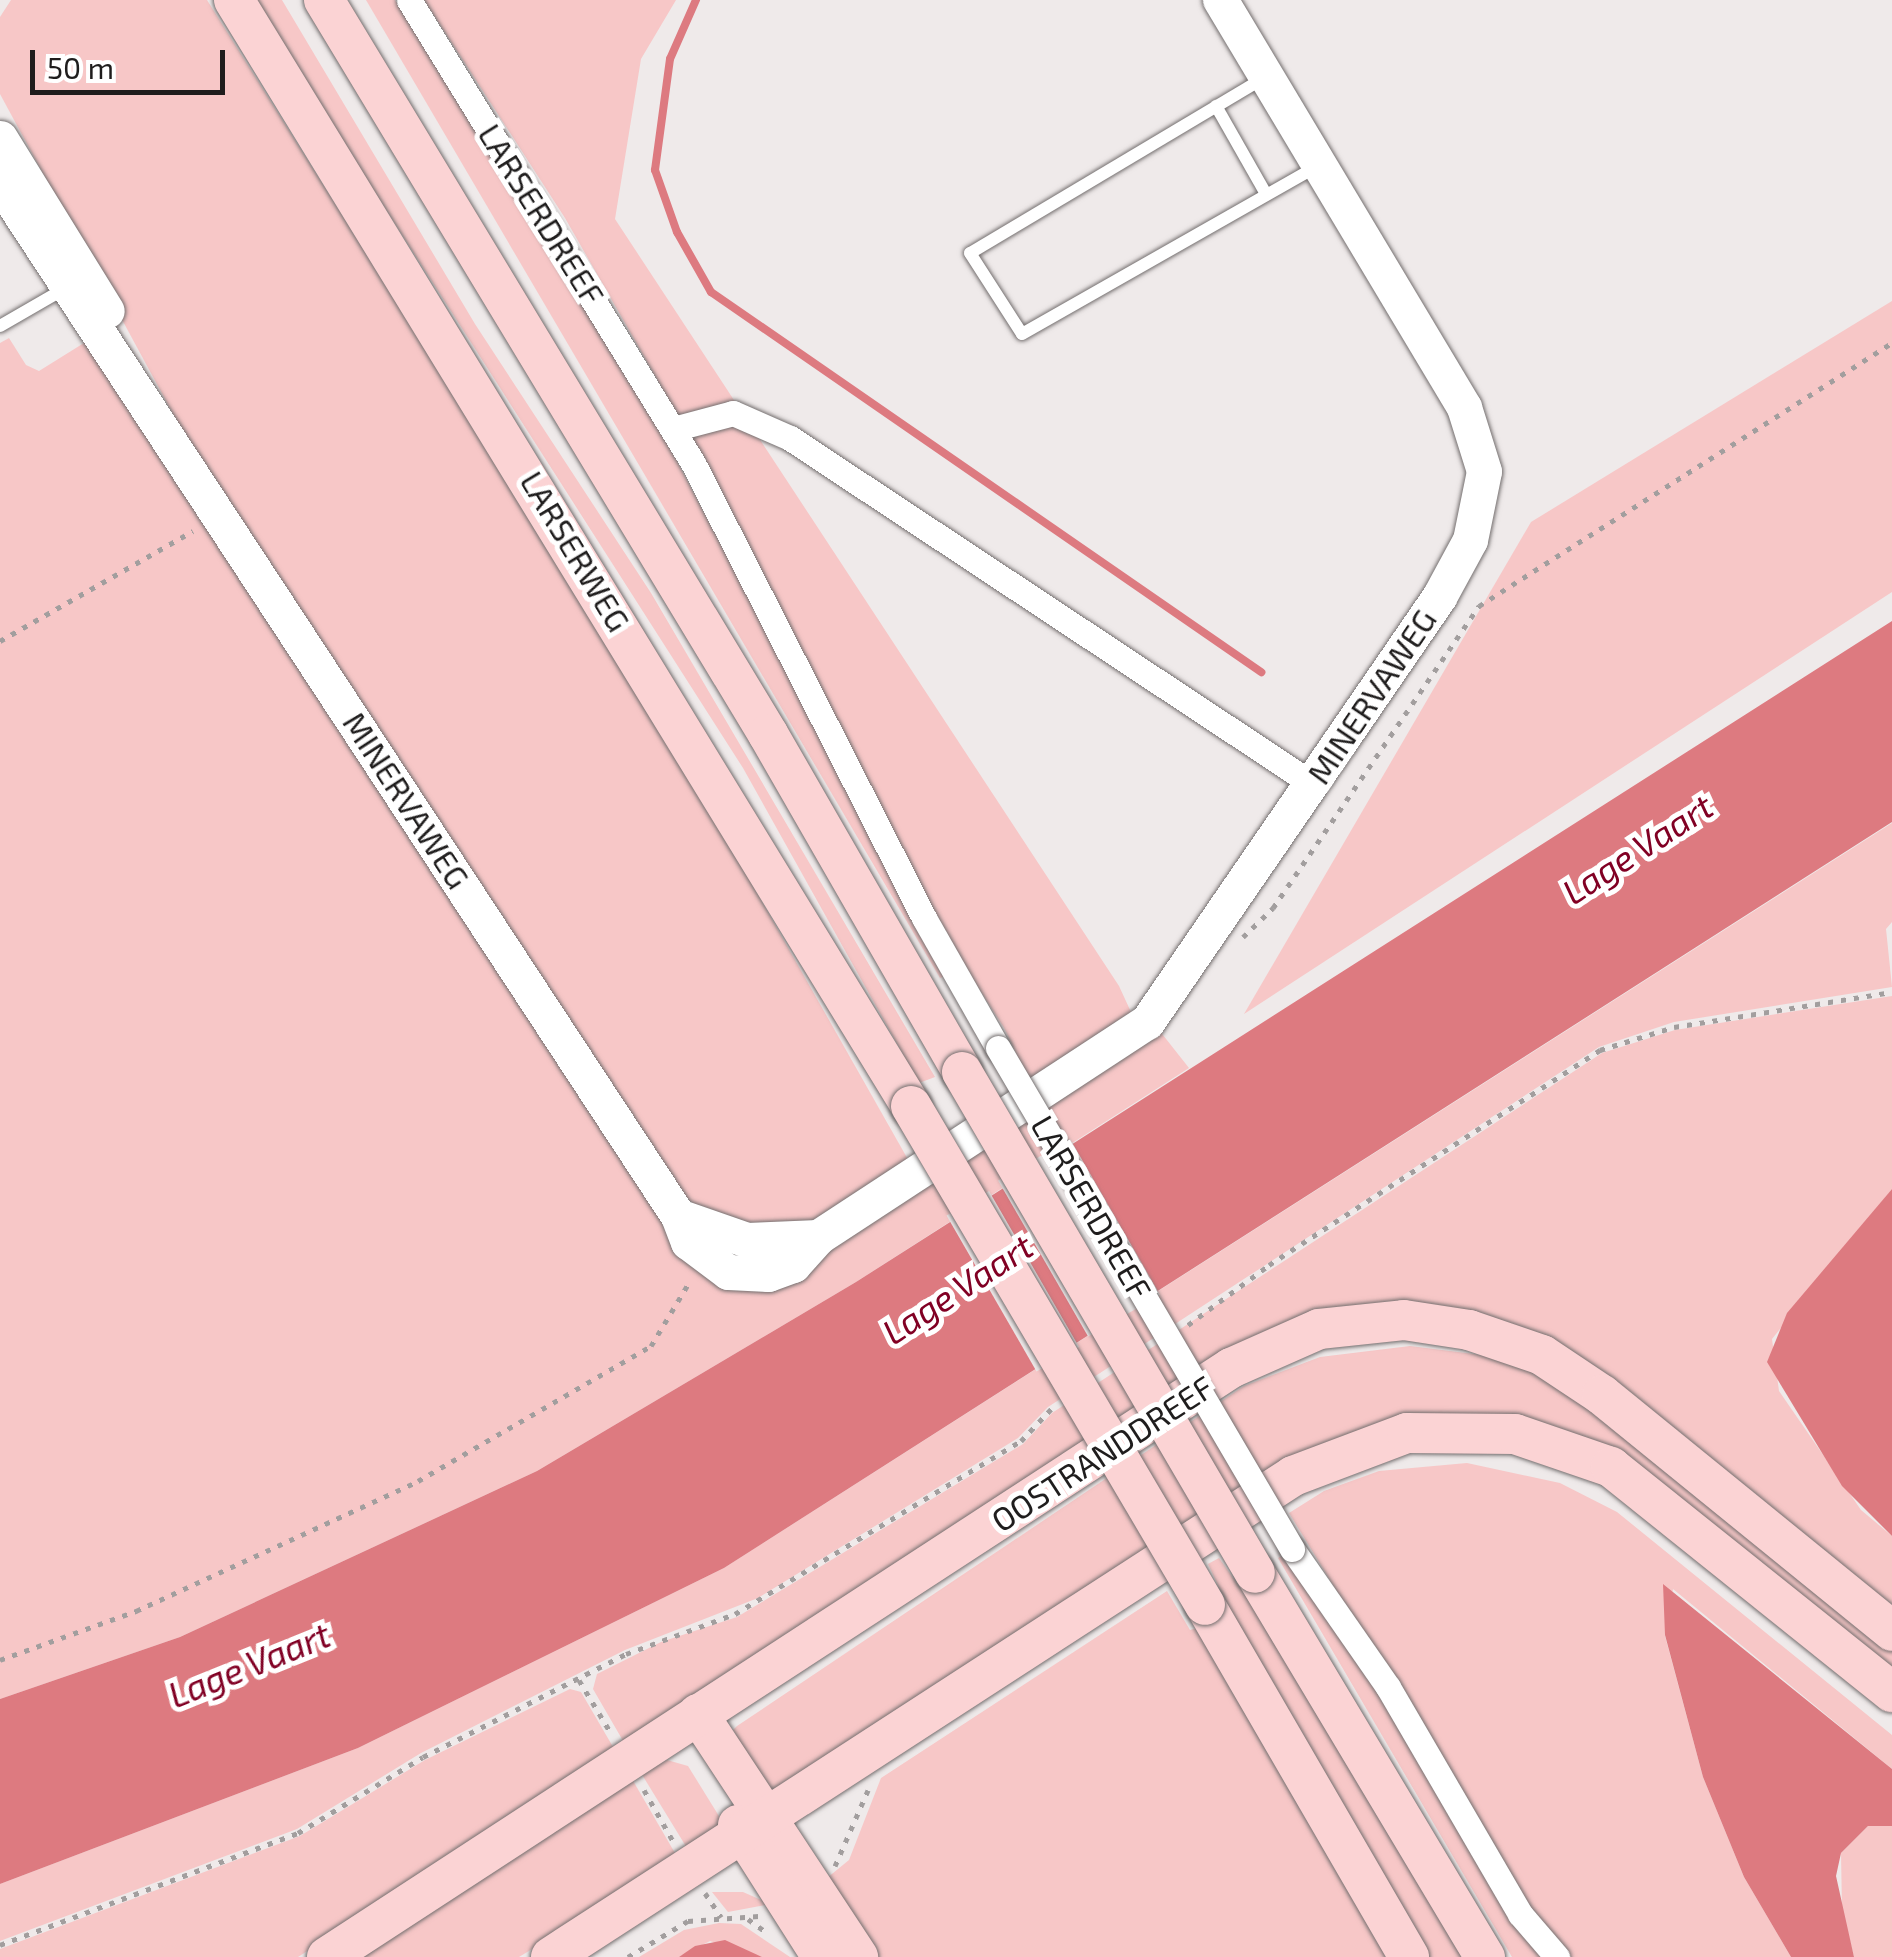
<!DOCTYPE html>
<html>
<head>
<meta charset="utf-8">
<style>
	body { margin:0 }
	#map { position:relative; width:1892px; height:1957px; overflow:hidden; background:#efeaea; font-family:"Exo 2",sans-serif }
	div>[style] { position:absolute }
	.green>* { inset:0; background:#f7c7c7 }
	.water>* { inset:0; background:#dd7a80 }
	.pier>* { inset:0; background:#efeaea; transform-origin:0 0 }
	.stream>* { height:8px; margin:-4px; padding:0 4px; transform-origin:4px; border-radius:4px; background:#dd7a80 }
	.path>* { height:5px; margin-top:-2.5px; transform-origin:0; background:repeating-linear-gradient(90deg,#a29e9e 0 5px,transparent 0 13px) }
	.roads { filter:drop-shadow(0 0 2px #736e6e) drop-shadow(0 0 2px #736e6e) }
	.lane>* { height:12px; margin:-6px; padding:0 6px; transform-origin:6px; border-radius:6px; background:#fff }
	.street>* { height:25px; margin:-12.5px; padding:0 12.5px; transform-origin:12.5px; border-radius:12.5px; background:#fff }
	.secondary>* { height:35px; margin:-17.5px; padding:0 17.5px; transform-origin:17.5px; border-radius:17.5px; background:#fff }
	.primary>* { height:40px; margin:-20px; padding:0 20px; transform-origin:20px; border-radius:20px; background:#fbd3d4 }
	.bridges { filter:drop-shadow(0 0 2px #736e6e) drop-shadow(0 0 2px #736e6e) }
	.street-bridge>* { height:25px; margin:-12.5px; padding:0 12.5px; transform-origin:12.5px; border-radius:12.5px; background:#fff }
	.primary-bridge>* { height:40px; margin:-20px; padding:0 20px; transform-origin:20px; border-radius:20px; background:#fbd3d4 }
	span { translate:-50% -50%; white-space:nowrap; text-align:center; line-height:1.15; -webkit-text-stroke:10px #fff; paint-order:stroke }
	.street-label { font-size:32px; color:#1f1d1d }
	.water-label { font-size:35px; color:#810024; font-style:italic }
	.scale { position:absolute; left:30px; top:50px; width:195px; height:45px; box-sizing:border-box; border:5px solid #1f1d1d; border-top:0; padding-left:12px; font-size:30px; line-height:35px; white-space:nowrap; color:#1f1d1d; -webkit-text-stroke:8px #fff; paint-order:stroke }
</style>
</head>
<body>
<div id="map">
	<div class="green">
		<i style="clip-path:polygon(11px 0,207px 0,659px 720px,910px 1163px,821px 1219px,760px 1231px,695px 1205px,680px 1192px,179px 425px,0 94px,0 17px)"></i>
		<i style="clip-path:polygon(252px 0,282px 0,475px 324px,651px 593px,935px 1077px,919px 1083px,743px 768px)"></i>
		<i style="clip-path:polygon(366px 0,395px 0,658px 425px,946px 976px,940px 978px)"></i>
		<i style="clip-path:polygon(424px 0,676px 0,641px 59px,615px 219px,1119px 986px,1131px 1012px,1031px 1084px,1004px 1028px,935px 919px,699px 453px,565px 218px)"></i>
		<i style="clip-path:polygon(1892px 301px,1892px 592px,1244px 1014px,1531px 522px)"></i>
		<i style="clip-path:polygon(9px 338px,26px 365px,39px 371px,92px 338px,724px 1284px,1159px 1030px,1189px 1068px,856px 1282px,537px 1471px,180px 1637px,0 1699px,0 343px)"></i>
		<i style="clip-path:polygon(1892px 823px,1892px 922px,1886px 929px,1892px 987px,1674px 1022px,1599px 1047px,1048px 1407px,1018px 1438px,758px 1598px,625px 1650px,421px 1753px,297px 1829px,0 1941px,0 1884px,358px 1748px,724px 1568px)"></i>
		<i style="clip-path:polygon(1892px 996px,1892px 1189px,1772px 1339px,1779px 1391px,1861px 1510px,1892px 1536px,1892px 1621px,1594px 1378px,1330px 1320px,626px 1746px,593px 1689px,597px 1674px,661px 1642px,737px 1617px,1023px 1444px,1052px 1413px,1602px 1053px,1675px 1030px)"></i>
		<i style="clip-path:polygon(1410px 1346px,1482px 1355px,1551px 1379px,1892px 1642px,1892px 1682px,1647px 1481px,1432px 1418px,770px 1797px,733px 1730px,737px 1726px,1244px 1386px,1320px 1357px)"></i>
		<i style="clip-path:polygon(1467px 1463px,1560px 1483px,1617px 1512px,1892px 1735px,1892px 1769px,1673px 1589px,1665px 1636px,1703px 1777px,1744px 1877px,1791px 1957px,1571px 1957px,1542px 1927px,1289px 1513px,1324px 1491px,1379px 1471px)"></i>
		<i style="clip-path:polygon(1284px 1554px,1351px 1648px,1508px 1914px,1541px 1957px,1512px 1957px,1278px 1558px)"></i>
		<i style="clip-path:polygon(1219px 1558px,1246px 1596px,1464px 1957px,1428px 1957px,1228px 1607px,1208px 1564px)"></i>
		<i style="clip-path:polygon(1167px 1591px,1190px 1630px,1197px 1628px,1394px 1957px,878px 1957px,827px 1878px,849px 1860px,881px 1778px)"></i>
		<i style="clip-path:polygon(570px 1689px,581px 1692px,616px 1752px,298px 1957px,0 1957px,0 1949px,300px 1836px,425px 1760px)"></i>
		<i style="clip-path:polygon(667px 1760px,688px 1766px,727px 1829px,690px 1853px,641px 1773px)"></i>
		<i style="clip-path:polygon(632px 1779px,679px 1860px,519px 1957px,357px 1957px)"></i>
		<i style="clip-path:polygon(1868px 1826px,1892px 1826px,1892px 1957px,1854px 1957px,1842px 1910px,1841px 1853px)"></i>
		<i style="clip-path:polygon(712px 1892px,743px 1892px,770px 1904px,728px 1912px)"></i>
		<i style="clip-path:polygon(719px 1923px,741px 1924px,790px 1957px,762px 1957px,710px 1941px,679px 1957px,639px 1957px,684px 1930px)"></i>
	</div>
	<div class="water">
		<i style="clip-path:polygon(1892px 621px,1892px 822px,724px 1568px,358px 1748px,0 1884px,0 1699px,180px 1637px,537px 1471px,856px 1282px)"></i>
		<i style="clip-path:polygon(1892px 1189px,1892px 1536px,1842px 1486px,1767px 1362px,1787px 1313px)"></i>
		<i style="clip-path:polygon(1663px 1584px,1892px 1769px,1892px 1826px,1868px 1826px,1841px 1853px,1836px 1876px,1854px 1957px,1791px 1957px,1744px 1877px,1703px 1777px,1665px 1635px)"></i>
		<i style="clip-path:polygon(725px 1940px,762px 1957px,679px 1957px,695px 1946px)"></i>
	</div>
	<div class="pier">
		<i style="left:1070px;top:1139px;width:180px;height:83px;rotate:60deg"></i>
		<i style="left:989px;top:1191px;width:180px;height:49px;rotate:60deg"></i>
	</div>
	<div class="stream">
		<i style="left:696px;top:0;width:64px;rotate:113.8deg"></i>
		<i style="left:670px;top:59px;width:112px;rotate:97.7deg"></i>
		<i style="left:655px;top:170px;width:66px;rotate:70.5deg"></i>
		<i style="left:677px;top:232px;width:69px;rotate:60.5deg"></i>
		<i style="left:711px;top:292px;width:669px;rotate:34.64deg"></i>
	</div>
	<div class="path">
		<i style="left:0;top:641px;width:222px;rotate:-29.7deg"></i>
		<i style="left:1243px;top:937px;width:42px;rotate:-44deg"></i>
		<i style="left:1273px;top:908px;width:366px;rotate:-55.7deg"></i>
		<i style="left:1479px;top:606px;width:490px;rotate:-32.5deg"></i>
		<i style="left:1188px;top:1325px;width:101px;rotate:-36.5deg"></i>
		<i style="left:1269px;top:1265px;width:395px;rotate:-33deg"></i>
		<i style="left:1600px;top:1050px;width:77px;rotate:-17.3deg"></i>
		<i style="left:1674px;top:1027px;width:221px;rotate:-9.1deg"></i>
		<i style="left:0;top:1660px;width:145px;rotate:-19.8deg"></i>
		<i style="left:136px;top:1611px;width:311px;rotate:-24.7deg"></i>
		<i style="left:418px;top:1481px;width:269px;rotate:-30.1deg"></i>
		<i style="left:651px;top:1346px;width:76px;rotate:-59deg"></i>
		<i style="left:579px;top:1680px;width:62px;rotate:58.9deg"></i>
		<i style="left:644px;top:1790px;width:59px;rotate:60.4deg"></i>
		<i style="left:835px;top:1866px;width:83px;rotate:-66.5deg"></i>
		<i style="left:705px;top:1893px;width:29px;rotate:56deg"></i>
		<i style="left:748px;top:1919px;width:22px;rotate:36deg"></i>
		<i style="left:0;top:1945px;width:318px;rotate:-20.6deg"></i>
		<i style="left:298px;top:1833px;width:146px;rotate:-31.3deg"></i>
		<i style="left:423px;top:1757px;width:228px;rotate:-26.9deg"></i>
		<i style="left:626px;top:1654px;width:116px;rotate:-20.2deg"></i>
		<i style="left:735px;top:1614px;width:334px;rotate:-31.2deg"></i>
		<i style="left:1021px;top:1441px;width:44px;rotate:-46.8deg"></i>
		<i style="left:628px;top:1957px;width:70px;rotate:-31deg"></i>
		<i style="left:688px;top:1921px;width:71px;rotate:-4deg"></i>
	</div>
	<div class="roads">
		<div class="lane">
			<i style="left:1264px;top:78px;width:342px;rotate:149.2deg"></i>
			<i style="left:970px;top:253px;width:96px;rotate:57.3deg"></i>
			<i style="left:1022px;top:334px;width:340px;rotate:-29.6deg"></i>
			<i style="left:1216px;top:106px;width:101px;rotate:60.4deg"></i>
			<i style="left:0;top:326px;width:74px;rotate:-30deg"></i>
		</div>
		<div class="street">
			<i style="left:409px;top:0;width:543px;rotate:58.48deg"></i>
			<i style="left:693px;top:463px;width:510px;rotate:63.08deg"></i>
			<i style="left:924px;top:918px;width:150px;rotate:60.4deg"></i>
			<i style="left:673px;top:429px;width:62px;rotate:-14.9deg"></i>
			<i style="left:733px;top:413px;width:62px;rotate:23.7deg"></i>
			<i style="left:790px;top:438px;width:625px;rotate:33.51deg"></i>
			<i style="left:1292px;top:1549px;width:168px;rotate:55.2deg"></i>
			<i style="left:1388px;top:1687px;width:263px;rotate:59.8deg"></i>
			<i style="left:1520px;top:1914px;width:57px;rotate:49.3deg"></i>
		</div>
		<div class="secondary">
			<i style="left:0;top:138px;width:203px;rotate:58.3deg"></i>
			<i style="left:0;top:183px;width:1236px;rotate:56.72deg"></i>
			<i style="left:678px;top:1216px;width:28px;rotate:69deg"></i>
			<i style="left:688px;top:1242px;width:50px;rotate:36.9deg"></i>
			<i style="left:728px;top:1272px;width:40px;rotate:2.9deg"></i>
			<i style="left:768px;top:1274px;width:27px;rotate:-20deg"></i>
			<i style="left:793px;top:1265px;width:38px;rotate:-48deg"></i>
			<i style="left:818px;top:1237px;width:393px;rotate:-33.2deg"></i>
			<i style="left:1147px;top:1022px;width:516px;rotate:-55.51deg"></i>
			<i style="left:1439px;top:597px;width:65px;rotate:-61.5deg"></i>
			<i style="left:1470px;top:540px;width:70px;rotate:-78.5deg"></i>
			<i style="left:1484px;top:471px;width:67px;rotate:-107.4deg"></i>
			<i style="left:1464px;top:407px;width:475px;rotate:-120.9deg"></i>
			<i style="left:678px;top:1216px;width:73px;rotate:19.2deg"></i>
			<i style="left:747px;top:1240px;width:71px;rotate:-2.4deg"></i>
		</div>
		<div class="primary">
			<i style="left:234px;top:0;width:1297px;rotate:58.53deg"></i>
			<i style="left:324px;top:0;width:858px;rotate:58.83deg"></i>
			<i style="left:768px;top:734px;width:390px;rotate:60.1deg"></i>
			<i style="left:1255px;top:1573px;width:448px;rotate:59.1deg"></i>
			<i style="left:1205px;top:1605px;width:407px;rotate:59.9deg"></i>
			<i style="left:698px;top:1714px;width:291px;rotate:56.6deg"></i>
			<i style="left:738px;top:1825px;width:156px;rotate:57.5deg"></i>
			<i style="left:327px;top:1957px;width:1079px;rotate:-33.09deg"></i>
			<i style="left:1231px;top:1368px;width:96px;rotate:-23.9deg"></i>
			<i style="left:1319px;top:1329px;width:85px;rotate:-6deg"></i>
			<i style="left:1404px;top:1320px;width:66px;rotate:8.7deg"></i>
			<i style="left:1469px;top:1330px;width:77px;rotate:18.9deg"></i>
			<i style="left:1542px;top:1355px;width:72px;rotate:33.7deg"></i>
			<i style="left:1602px;top:1395px;width:374px;rotate:39.1deg"></i>
			<i style="left:551px;top:1957px;width:884px;rotate:-32.95deg"></i>
			<i style="left:1293px;top:1476px;width:122px;rotate:-20.7deg"></i>
			<i style="left:1407px;top:1433px;width:108px;rotate:0.5deg"></i>
			<i style="left:1515px;top:1434px;width:102px;rotate:19deg"></i>
			<i style="left:1611px;top:1467px;width:360px;rotate:38.7deg"></i>
		</div>
	</div>
	<div class="bridges">
		<div class="street-bridge">
			<i style="left:998px;top:1048px;width:581px;rotate:59.59deg"></i>
		</div>
		<div class="primary-bridge">
			<i style="left:962px;top:1072px;width:580px;rotate:59.68deg"></i>
			<i style="left:911px;top:1106px;width:579px;rotate:59.49deg"></i>
		</div>
	</div>
	<div class="street-label">
		<span style="left:542px;top:214px;rotate:58deg">LARSERDREEF</span>
		<span style="left:576px;top:551px;rotate:59deg">LARSERWEG</span>
		<span style="left:1371px;top:696px;rotate:-56deg">MINERVAWEG</span>
		<span style="left:407px;top:800px;rotate:57deg">MINERVAWEG</span>
		<span style="left:1092px;top:1207px;rotate:60deg">LARSERDREEF</span>
		<span style="left:1102px;top:1453px;rotate:-33deg">OOSTRANDDREEF</span>
	</div>
	<div class="water-label">
		<span style="left:1637px;top:848px;rotate:-33deg">Lage Vaart</span>
		<span style="left:957px;top:1288px;rotate:-33deg">Lage Vaart</span>
		<span style="left:249px;top:1664px;rotate:-22deg">Lage Vaart</span>
	</div>
	<div class="scale">50 m</div>
</div>
</body>
</html>
